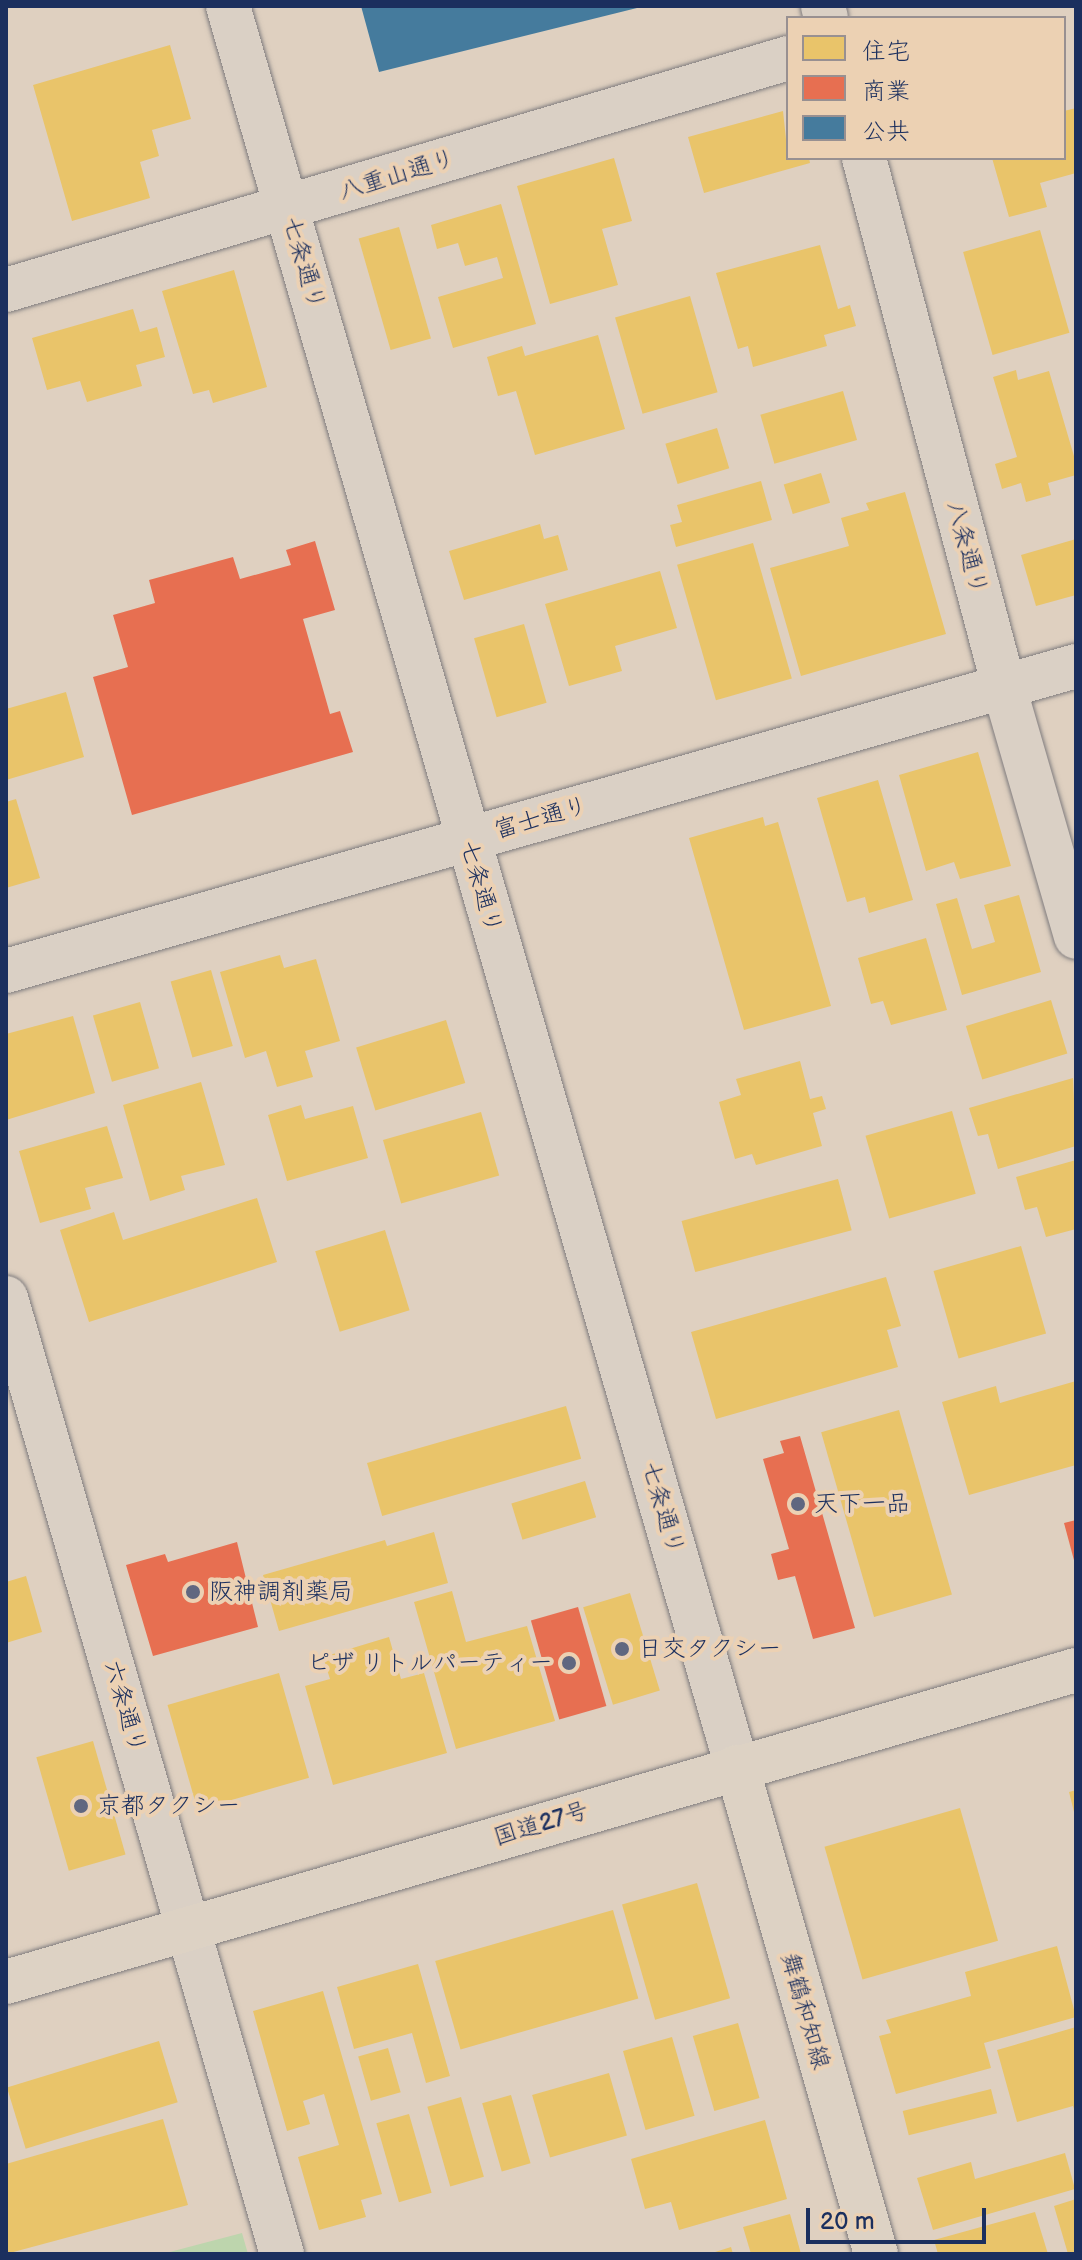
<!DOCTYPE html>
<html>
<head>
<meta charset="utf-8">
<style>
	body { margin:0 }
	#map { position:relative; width:1082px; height:2260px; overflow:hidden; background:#dfd0c0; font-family:"Balsamiq Sans","Klee One",sans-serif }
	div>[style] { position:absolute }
	.green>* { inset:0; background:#bdd5ad }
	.homes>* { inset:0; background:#e9c46a; transform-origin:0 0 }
	.shops>* { inset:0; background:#e76f51; transform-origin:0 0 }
	.public>* { inset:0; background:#457b9d }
	.roads { filter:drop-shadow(0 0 2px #7f7c7e) drop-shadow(0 0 2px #7f7c7e) }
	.minor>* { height:44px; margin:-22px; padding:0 22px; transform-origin:22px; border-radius:22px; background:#dad0c5 }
	.tertiary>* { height:44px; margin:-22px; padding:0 22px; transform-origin:22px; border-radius:22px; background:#dad0c5 }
	.primary>* { height:44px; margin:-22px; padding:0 22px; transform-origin:22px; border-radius:22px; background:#ddd2c4 }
	.trunk>* { height:44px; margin:-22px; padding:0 22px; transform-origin:22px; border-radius:22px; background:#ddd2c4 }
	.dots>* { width:22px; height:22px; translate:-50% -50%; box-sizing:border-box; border:4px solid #ecd1b3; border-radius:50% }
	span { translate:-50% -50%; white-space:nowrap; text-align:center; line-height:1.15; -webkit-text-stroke:8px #ecd1b3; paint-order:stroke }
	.street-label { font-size:24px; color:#1b2f5e }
	.poi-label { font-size:24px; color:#1b2f5e }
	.left { translate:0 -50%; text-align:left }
	.right { translate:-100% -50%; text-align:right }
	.frame { position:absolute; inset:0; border:8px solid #1b2f5e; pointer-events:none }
	.legend { position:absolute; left:786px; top:16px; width:280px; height:144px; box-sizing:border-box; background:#ecd1b3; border:2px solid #989091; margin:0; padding:10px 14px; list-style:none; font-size:24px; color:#1b2f5e }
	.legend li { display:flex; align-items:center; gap:16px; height:40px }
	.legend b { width:40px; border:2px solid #989091 }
	.scale { position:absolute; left:806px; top:2208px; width:180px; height:36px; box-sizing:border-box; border:4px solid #1b2f5e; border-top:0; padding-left:10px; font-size:24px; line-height:28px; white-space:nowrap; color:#1b2f5e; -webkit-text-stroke:6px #ecd1b3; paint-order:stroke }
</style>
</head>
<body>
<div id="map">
	<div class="green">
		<i style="clip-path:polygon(242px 2233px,248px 2254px,162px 2254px)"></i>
	</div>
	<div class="homes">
		<i style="clip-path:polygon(170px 45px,191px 119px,152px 130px,159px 156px,140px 162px,150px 198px,72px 221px,33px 85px)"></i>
		<i style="clip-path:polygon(1076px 108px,1076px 173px,1040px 183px,1047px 207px,1009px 217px,992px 158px,1064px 158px,1064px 111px)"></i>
		<i style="clip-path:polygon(783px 111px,788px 158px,809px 158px,810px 163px,704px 193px,688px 137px)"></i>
		<i style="clip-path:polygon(614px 158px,632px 221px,602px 229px,618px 285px,550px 304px,517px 186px)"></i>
		<i style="clip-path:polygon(501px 204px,536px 324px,453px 348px,438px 297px,503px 278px,497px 257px,465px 266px,458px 243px,437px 249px,431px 225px)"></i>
		<i style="left:399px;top:227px;width:116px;height:42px;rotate:74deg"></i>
		<i style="left:1040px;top:230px;width:107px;height:80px;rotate:74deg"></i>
		<i style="clip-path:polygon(820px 245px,838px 309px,850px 305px,856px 326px,824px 335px,827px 346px,753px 367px,748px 346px,738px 349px,716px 273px)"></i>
		<i style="clip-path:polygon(234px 270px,267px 387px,213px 403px,209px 390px,193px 394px,162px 291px)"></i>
		<i style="left:690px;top:296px;width:100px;height:78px;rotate:74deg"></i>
		<i style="clip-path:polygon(133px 309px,140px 332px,157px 327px,165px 357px,136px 365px,142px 386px,87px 402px,80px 381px,47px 390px,32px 338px)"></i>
		<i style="clip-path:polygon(598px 335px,625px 429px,535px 455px,516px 391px,498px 396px,487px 357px,522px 346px,525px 356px)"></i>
		<i style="clip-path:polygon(1016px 370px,1018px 380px,1049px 371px,1076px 463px,1076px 475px,1048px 483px,1051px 495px,1026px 502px,1021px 483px,1002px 489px,995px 464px,1017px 457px,993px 377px)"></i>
		<i style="left:843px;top:391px;width:51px;height:86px;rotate:74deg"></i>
		<i style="left:717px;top:428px;width:42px;height:54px;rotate:73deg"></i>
		<i style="left:821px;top:473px;width:31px;height:39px;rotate:73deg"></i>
		<i style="clip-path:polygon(761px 481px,772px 520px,676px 547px,670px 525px,682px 522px,677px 505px)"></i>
		<i style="clip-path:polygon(905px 492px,946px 634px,801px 676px,770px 568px,849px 546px,841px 518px,869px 510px,866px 503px)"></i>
		<i style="clip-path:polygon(540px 524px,544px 539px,558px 535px,568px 570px,464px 600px,449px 551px)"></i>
		<i style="clip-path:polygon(1076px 539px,1076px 595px,1036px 606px,1021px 555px)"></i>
		<i style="left:753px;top:543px;width:141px;height:79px;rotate:74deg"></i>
		<i style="clip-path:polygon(660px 571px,677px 628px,615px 646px,622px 671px,569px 686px,545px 604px)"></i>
		<i style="left:524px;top:624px;width:82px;height:52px;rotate:74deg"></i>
		<i style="clip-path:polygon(66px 692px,84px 757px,6px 780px,6px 709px)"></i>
		<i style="clip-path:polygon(978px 752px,1011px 866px,960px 879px,954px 862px,926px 871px,899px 775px)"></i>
		<i style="clip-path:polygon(878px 780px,913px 900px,869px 913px,865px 897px,847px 902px,817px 798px)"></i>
		<i style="clip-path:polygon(16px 799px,40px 878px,6px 888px,6px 802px)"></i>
		<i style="clip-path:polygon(763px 817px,765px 826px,778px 822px,831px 1006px,744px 1030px,689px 838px)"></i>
		<i style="clip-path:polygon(1019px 895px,1041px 972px,962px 995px,936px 904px,957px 898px,972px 949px,995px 942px,984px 905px)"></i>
		<i style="clip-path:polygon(926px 938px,947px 1010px,891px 1025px,883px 1001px,871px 1004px,858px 958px)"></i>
		<i style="clip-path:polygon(280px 955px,284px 968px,316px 959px,340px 1041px,305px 1051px,313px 1077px,277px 1087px,266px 1051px,245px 1058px,220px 972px)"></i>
		<i style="left:211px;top:970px;width:79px;height:42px;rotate:74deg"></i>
		<i style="left:1051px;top:1000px;width:56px;height:89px;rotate:73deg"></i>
		<i style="left:140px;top:1002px;width:69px;height:49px;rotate:74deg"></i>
		<i style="clip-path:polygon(73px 1016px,95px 1093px,6px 1120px,6px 1034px)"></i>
		<i style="left:446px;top:1020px;width:66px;height:94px;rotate:73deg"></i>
		<i style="clip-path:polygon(800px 1061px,810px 1099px,822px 1096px,826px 1109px,813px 1113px,822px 1146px,756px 1165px,752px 1154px,735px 1159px,719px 1102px,741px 1095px,736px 1079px)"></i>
		<i style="clip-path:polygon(1073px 1078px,1076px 1146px,998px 1169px,988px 1134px,978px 1136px,969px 1108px)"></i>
		<i style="clip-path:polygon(201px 1082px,225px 1165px,181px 1176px,185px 1190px,150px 1201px,123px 1105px)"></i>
		<i style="clip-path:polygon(301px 1105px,305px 1119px,353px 1106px,368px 1158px,287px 1181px,268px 1115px)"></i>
		<i style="left:952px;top:1111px;width:86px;height:90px;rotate:74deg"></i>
		<i style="left:481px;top:1112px;width:66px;height:102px;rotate:74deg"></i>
		<i style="clip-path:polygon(107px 1126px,123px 1178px,85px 1188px,91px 1209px,40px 1223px,19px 1151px)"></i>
		<i style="clip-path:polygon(1076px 1160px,1076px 1229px,1046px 1237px,1037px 1207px,1025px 1210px,1016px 1177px)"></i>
		<i style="left:838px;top:1179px;width:53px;height:162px;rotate:75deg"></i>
		<i style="clip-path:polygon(257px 1198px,277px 1262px,89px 1322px,60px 1230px,114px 1212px,123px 1240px)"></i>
		<i style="left:385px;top:1230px;width:84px;height:73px;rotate:73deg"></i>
		<i style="left:1021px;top:1246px;width:91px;height:91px;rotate:74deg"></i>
		<i style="clip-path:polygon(886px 1277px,901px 1326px,887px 1330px,898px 1367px,716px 1419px,691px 1332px)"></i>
		<i style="clip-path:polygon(1076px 1381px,1076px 1465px,969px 1495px,942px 1402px,996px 1386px,1000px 1403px)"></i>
		<i style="left:566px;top:1406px;width:55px;height:207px;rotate:74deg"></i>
		<i style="left:899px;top:1410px;width:192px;height:81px;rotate:74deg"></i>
		<i style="left:585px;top:1481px;width:38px;height:77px;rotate:73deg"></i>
		<i style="clip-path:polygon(434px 1532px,448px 1583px,279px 1631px,263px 1575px,385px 1540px,387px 1546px)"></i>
		<i style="clip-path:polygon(26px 1576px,42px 1632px,6px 1643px,6px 1582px)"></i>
		<i style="clip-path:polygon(452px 1591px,466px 1642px,527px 1626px,555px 1721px,456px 1749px,414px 1602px)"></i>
		<i style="left:630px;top:1593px;width:102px;height:49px;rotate:73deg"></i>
		<i style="clip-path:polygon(389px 1637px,401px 1679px,424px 1673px,447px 1753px,333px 1785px,305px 1686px,330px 1679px,323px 1657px)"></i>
		<i style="left:279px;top:1673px;width:109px;height:116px;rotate:74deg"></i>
		<i style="left:93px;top:1741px;width:118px;height:59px;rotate:74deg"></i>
		<i style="clip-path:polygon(1076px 1790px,1076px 1816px,1075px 1816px,1069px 1792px)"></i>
		<i style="left:960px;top:1808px;width:138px;height:141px;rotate:74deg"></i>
		<i style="left:697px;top:1883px;width:120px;height:78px;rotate:74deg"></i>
		<i style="left:613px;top:1910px;width:92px;height:185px;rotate:74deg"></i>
		<i style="clip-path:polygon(1057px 1946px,1076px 2017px,984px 2043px,991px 2068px,896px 2094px,879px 2036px,891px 2033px,886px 2020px,971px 1996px,965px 1972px)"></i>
		<i style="clip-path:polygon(418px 1964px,450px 2076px,426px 2083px,412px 2033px,354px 2049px,337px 1987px)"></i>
		<i style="clip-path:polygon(323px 1991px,382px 2194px,361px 2200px,366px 2217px,319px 2230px,298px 2157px,339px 2145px,324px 2094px,303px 2101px,310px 2124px,287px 2131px,253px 2011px)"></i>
		<i style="left:738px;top:2023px;width:78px;height:47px;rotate:74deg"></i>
		<i style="clip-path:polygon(1076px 2027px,1076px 2115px,1073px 2106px,1017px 2122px,997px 2050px)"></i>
		<i style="left:672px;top:2037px;width:82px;height:51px;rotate:74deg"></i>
		<i style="left:159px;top:2041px;width:64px;height:159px;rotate:73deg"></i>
		<i style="left:388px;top:2048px;width:46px;height:31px;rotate:74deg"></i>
		<i style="left:609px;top:2073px;width:65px;height:80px;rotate:74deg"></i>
		<i style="left:991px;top:2089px;width:25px;height:91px;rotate:76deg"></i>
		<i style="left:511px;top:2095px;width:71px;height:30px;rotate:74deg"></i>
		<i style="left:461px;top:2097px;width:83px;height:35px;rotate:74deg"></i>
		<i style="left:409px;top:2114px;width:82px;height:34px;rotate:74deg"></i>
		<i style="clip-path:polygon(163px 2119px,188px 2205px,6px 2254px,6px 2164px)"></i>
		<i style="clip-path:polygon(765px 2120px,787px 2199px,679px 2230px,671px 2202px,645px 2209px,631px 2159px)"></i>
		<i style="clip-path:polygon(1065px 2153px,1075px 2189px,933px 2230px,917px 2178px,971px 2162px,975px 2179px)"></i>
		<i style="clip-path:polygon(1076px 2199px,1076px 2254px,1068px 2254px,1054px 2206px)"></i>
		<i style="clip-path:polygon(1035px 2212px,1048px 2254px,938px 2254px,934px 2240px)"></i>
		<i style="clip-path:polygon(790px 2214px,801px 2254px,751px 2254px,743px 2227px)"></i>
		<i style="clip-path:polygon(731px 2247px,733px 2254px,712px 2254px,712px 2253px)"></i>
	</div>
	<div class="shops">
		<i style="clip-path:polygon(315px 541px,335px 610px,303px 619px,330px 714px,340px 711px,353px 752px,132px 815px,93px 677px,128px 667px,113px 615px,155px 603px,149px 580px,233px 557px,240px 579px,291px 565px,286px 550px)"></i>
		<i style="clip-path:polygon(800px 1436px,855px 1628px,813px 1639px,795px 1576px,778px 1580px,771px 1554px,789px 1549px,763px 1459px,784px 1453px,780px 1441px)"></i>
		<i style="clip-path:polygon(1076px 1520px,1076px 1564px,1075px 1564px,1064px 1523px)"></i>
		<i style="clip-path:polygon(237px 1542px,258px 1627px,153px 1656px,126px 1565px,165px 1554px,168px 1562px)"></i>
		<i style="left:578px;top:1607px;width:103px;height:49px;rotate:74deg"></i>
	</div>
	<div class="public">
		<i style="clip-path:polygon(361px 6px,641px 6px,641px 7px,379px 72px)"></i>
	</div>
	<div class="roads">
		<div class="minor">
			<i style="left:823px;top:6px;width:12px;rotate:76deg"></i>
			<i style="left:864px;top:158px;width:547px;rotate:75.18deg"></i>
			<i style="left:1004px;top:687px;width:260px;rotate:73.9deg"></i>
			<i style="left:6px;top:290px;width:816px;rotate:-16.52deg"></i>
			<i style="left:6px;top:1298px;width:995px;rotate:73.9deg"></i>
		</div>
		<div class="tertiary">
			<i style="left:228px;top:6px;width:1833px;rotate:73.88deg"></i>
			<i style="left:6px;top:971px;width:1113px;rotate:-15.91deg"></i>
		</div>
		<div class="primary">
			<i style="left:737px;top:1767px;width:506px;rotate:74.07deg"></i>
		</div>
		<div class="trunk">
			<i style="left:6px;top:1982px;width:1115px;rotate:-16.26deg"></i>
		</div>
	</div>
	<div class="dots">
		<i style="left:798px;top:1504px;background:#606780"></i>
		<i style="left:193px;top:1592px;background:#606780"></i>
		<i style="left:622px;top:1649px;background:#606780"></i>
		<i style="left:569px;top:1663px;background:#606780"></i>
		<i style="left:81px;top:1806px;background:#606780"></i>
	</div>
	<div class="street-label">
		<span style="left:397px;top:175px;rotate:-17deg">八重山通り</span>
		<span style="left:304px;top:263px;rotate:74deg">七条通り</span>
		<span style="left:967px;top:548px;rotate:75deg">八条通り</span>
		<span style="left:541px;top:818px;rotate:-16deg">富士通り</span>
		<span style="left:481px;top:887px;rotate:74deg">七条通り</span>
		<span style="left:663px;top:1508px;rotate:74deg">七条通り</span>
		<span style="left:125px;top:1707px;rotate:74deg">六条通り</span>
		<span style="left:541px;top:1824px;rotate:-17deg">国道27号</span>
		<span style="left:805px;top:2011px;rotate:74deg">舞鶴和知線</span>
	</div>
	<div class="poi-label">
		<span class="left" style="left:814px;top:1504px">天下一品</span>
		<span class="left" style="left:209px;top:1592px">阪神調剤薬局</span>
		<span class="left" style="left:638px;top:1649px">日交タクシー</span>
		<span class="right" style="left:553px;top:1663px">ピザ リトルパーティー</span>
		<span class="left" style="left:97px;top:1806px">京都タクシー</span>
	</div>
	<div class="frame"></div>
	<ul class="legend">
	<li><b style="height:22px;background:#e9c46a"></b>住宅</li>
	<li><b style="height:22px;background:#e76f51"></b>商業</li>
	<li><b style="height:22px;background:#457b9d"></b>公共</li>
	</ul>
	<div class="scale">20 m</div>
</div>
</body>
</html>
